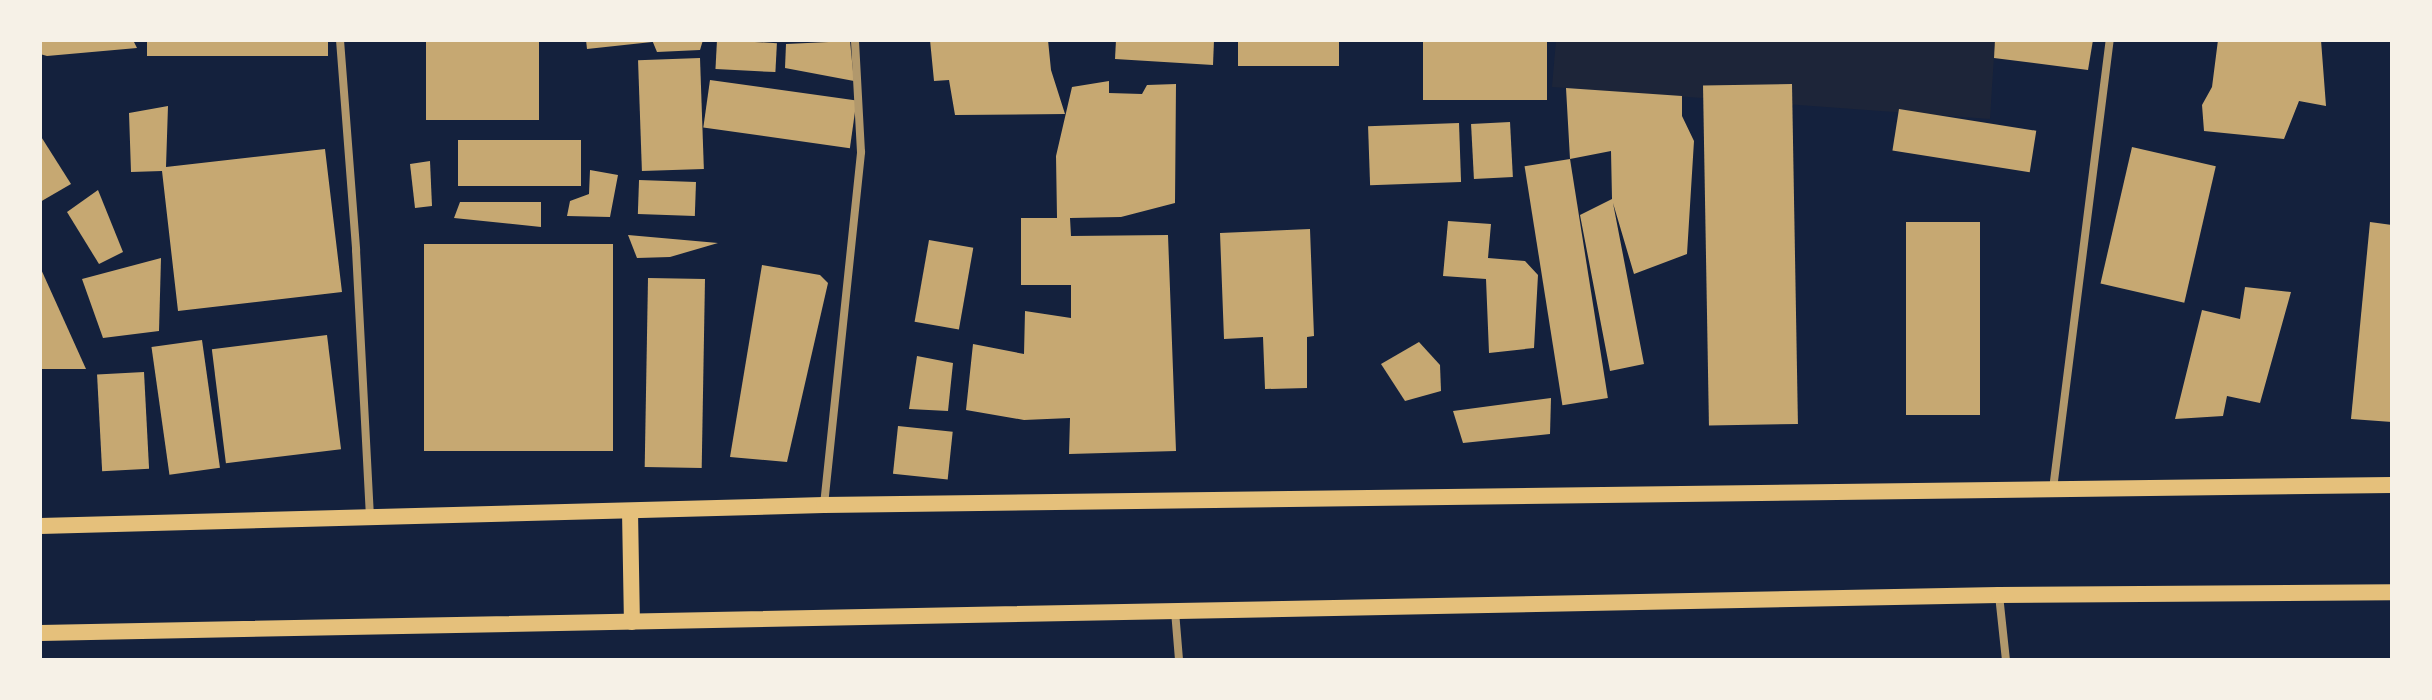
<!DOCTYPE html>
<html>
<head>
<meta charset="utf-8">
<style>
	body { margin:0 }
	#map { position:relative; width:2432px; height:700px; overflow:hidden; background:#14213d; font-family:"Roboto Condensed",sans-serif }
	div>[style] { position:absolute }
	.green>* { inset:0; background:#1d2539 }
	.building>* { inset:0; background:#c6a872; transform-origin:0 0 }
	.minor>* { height:8px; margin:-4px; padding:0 4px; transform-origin:4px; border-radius:4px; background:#b1986c }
	.secondary>* { height:16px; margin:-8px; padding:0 8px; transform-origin:8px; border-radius:8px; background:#e5c07b }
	span { translate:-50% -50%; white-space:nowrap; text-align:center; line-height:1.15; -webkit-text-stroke:6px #f6f1e7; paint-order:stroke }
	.frame { position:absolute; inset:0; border:42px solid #f6f1e7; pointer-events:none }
</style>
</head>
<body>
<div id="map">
	<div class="green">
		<i style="clip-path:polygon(1556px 40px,1995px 40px,1990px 119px,1552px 87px)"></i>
	</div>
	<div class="building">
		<i style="clip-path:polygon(40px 40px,133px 40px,137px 48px,47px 56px,40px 54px)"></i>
		<i style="left:147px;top:40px;width:181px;height:16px"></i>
		<i style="left:426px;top:40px;width:113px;height:80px"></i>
		<i style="clip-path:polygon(586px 40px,652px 40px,652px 42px,587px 49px)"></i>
		<i style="clip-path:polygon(652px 40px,703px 40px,700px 50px,657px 52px)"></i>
		<i style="left:717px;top:40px;width:60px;height:29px;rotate:3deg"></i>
		<i style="clip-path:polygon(930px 40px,1048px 40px,1051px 70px,1065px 114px,955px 115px,949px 80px,934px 81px)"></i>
		<i style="clip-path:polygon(1116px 40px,1214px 40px,1213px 65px,1115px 59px)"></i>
		<i style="left:1238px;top:40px;width:101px;height:26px"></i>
		<i style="left:1423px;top:40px;width:124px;height:60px"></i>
		<i style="clip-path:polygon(1995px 40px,2093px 40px,2088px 70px,1994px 58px)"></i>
		<i style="clip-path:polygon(2218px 40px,2321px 40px,2326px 106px,2299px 101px,2284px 139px,2204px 131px,2202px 105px,2212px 87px)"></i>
		<i style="clip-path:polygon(850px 41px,854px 81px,785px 68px,786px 44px)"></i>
		<i style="left:700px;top:58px;width:111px;height:62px;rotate:88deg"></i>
		<i style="left:710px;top:80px;width:148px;height:48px;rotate:8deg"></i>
		<i style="clip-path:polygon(1109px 81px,1109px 93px,1142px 94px,1147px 85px,1176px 84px,1175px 203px,1121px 217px,1070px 218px,1071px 236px,1168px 235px,1176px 451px,1069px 454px,1070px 418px,1024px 420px,966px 410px,973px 344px,1024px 354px,1025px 311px,1071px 318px,1071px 285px,1021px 285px,1021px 218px,1057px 218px,1056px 156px,1072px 87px)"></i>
		<i style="left:1792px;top:84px;width:340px;height:89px;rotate:89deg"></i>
		<i style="clip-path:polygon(1566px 88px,1682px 96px,1682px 116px,1694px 141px,1687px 254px,1634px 274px,1613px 203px,1644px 364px,1610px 371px,1580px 215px,1612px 199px,1611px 151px,1570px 159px)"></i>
		<i style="clip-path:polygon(168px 106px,166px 167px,325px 149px,342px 292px,178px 311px,162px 171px,131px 172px,129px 113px)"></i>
		<i style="left:1899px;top:109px;width:139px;height:42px;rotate:9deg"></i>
		<i style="left:1510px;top:122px;width:55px;height:39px;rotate:87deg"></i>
		<i style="left:1459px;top:123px;width:59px;height:91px;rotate:88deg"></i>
		<i style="clip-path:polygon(40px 135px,71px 184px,40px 202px)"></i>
		<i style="left:581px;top:140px;width:46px;height:123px;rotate:90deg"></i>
		<i style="left:2132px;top:147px;width:86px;height:140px;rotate:13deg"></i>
		<i style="left:1570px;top:159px;width:242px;height:46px;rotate:81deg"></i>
		<i style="clip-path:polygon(430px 161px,432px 206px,415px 208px,410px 164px)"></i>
		<i style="clip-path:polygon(590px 170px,618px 175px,610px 217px,567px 216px,570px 201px,589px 194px)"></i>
		<i style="left:696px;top:182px;width:34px;height:57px;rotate:92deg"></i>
		<i style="clip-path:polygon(98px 190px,123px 252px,99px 264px,67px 212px)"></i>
		<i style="clip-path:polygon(460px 202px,541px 202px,541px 227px,454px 218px)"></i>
		<i style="clip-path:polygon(1448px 221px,1491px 224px,1488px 258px,1525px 261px,1538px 275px,1534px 348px,1489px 353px,1486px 279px,1443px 276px)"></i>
		<i style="left:1906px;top:222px;width:74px;height:193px"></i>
		<i style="clip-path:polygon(2370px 222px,2392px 225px,2392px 422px,2351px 419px)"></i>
		<i style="clip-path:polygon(1310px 229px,1314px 336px,1307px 337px,1307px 388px,1265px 389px,1263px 337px,1224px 339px,1220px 233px)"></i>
		<i style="clip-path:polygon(628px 235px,718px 243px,670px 257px,637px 258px)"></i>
		<i style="left:929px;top:240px;width:45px;height:83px;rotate:10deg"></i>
		<i style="left:424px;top:244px;width:189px;height:207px"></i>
		<i style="clip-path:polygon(161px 258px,159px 331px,103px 338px,82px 279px)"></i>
		<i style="clip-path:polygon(762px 265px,820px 275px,828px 283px,787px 462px,730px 457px)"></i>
		<i style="clip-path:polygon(40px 267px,86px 369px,40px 369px)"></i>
		<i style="left:648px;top:278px;width:57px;height:189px;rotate:1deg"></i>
		<i style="clip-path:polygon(2245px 287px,2291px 292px,2260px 403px,2227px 396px,2223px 416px,2175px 419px,2202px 310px,2240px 319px)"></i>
		<i style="left:327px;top:335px;width:115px;height:116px;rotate:83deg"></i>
		<i style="left:202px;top:340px;width:129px;height:51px;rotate:82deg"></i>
		<i style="clip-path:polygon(1419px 342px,1440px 365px,1441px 391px,1405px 401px,1381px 364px)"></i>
		<i style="clip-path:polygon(917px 356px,953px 363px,948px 411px,909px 409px)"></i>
		<i style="left:144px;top:372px;width:97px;height:47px;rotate:87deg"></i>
		<i style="clip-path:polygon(1551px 398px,1550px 434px,1463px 443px,1453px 411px)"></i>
		<i style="left:898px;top:426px;width:55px;height:48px;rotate:6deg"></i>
	</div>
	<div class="minor">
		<i style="left:340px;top:40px;width:211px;rotate:85.6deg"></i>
		<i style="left:356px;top:250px;width:268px;rotate:87deg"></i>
		<i style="left:2053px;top:489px;width:453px;rotate:-82.8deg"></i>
		<i style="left:824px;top:505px;width:355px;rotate:-84deg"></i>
		<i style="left:861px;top:152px;width:112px;rotate:-93.1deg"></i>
		<i style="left:1999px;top:595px;width:65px;rotate:83.9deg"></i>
		<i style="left:1175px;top:611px;width:49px;rotate:85.3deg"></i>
	</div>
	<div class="secondary">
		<i style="left:630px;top:511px;width:111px;rotate:89deg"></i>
		<i style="left:40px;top:526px;width:784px;rotate:-1.53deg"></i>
		<i style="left:824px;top:505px;width:1568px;rotate:-0.73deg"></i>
		<i style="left:40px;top:633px;width:1959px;rotate:-1.11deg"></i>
		<i style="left:1999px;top:595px;width:393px;rotate:-0.4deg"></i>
	</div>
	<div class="frame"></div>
</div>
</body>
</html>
